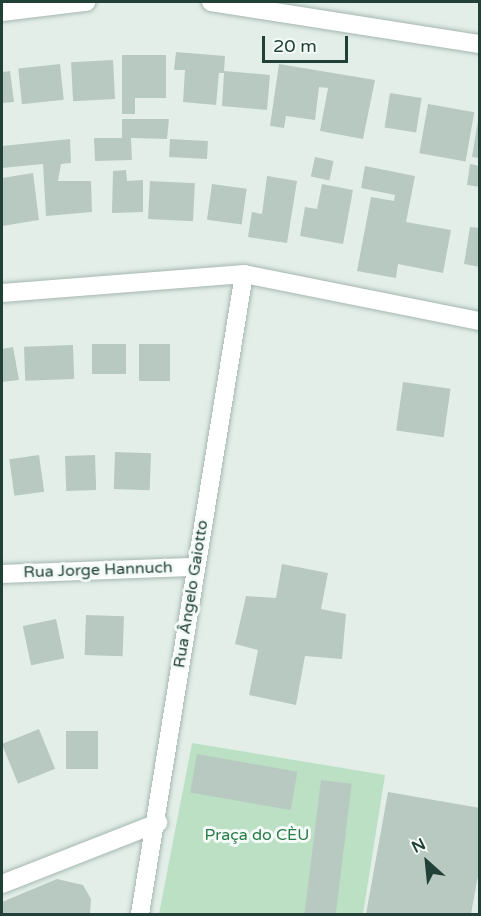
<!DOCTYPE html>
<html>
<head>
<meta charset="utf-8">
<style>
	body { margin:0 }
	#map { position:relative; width:481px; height:916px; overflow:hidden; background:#e3eee9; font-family:"Varela Round",sans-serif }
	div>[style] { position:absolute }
	.green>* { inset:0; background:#bbe0c4 }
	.building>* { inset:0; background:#b8c9c2; transform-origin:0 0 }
	.roads { filter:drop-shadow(0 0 2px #a5b7b0) drop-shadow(0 0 2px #a5b7b0) }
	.minor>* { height:18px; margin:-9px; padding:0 9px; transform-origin:9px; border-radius:9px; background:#fff }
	span { translate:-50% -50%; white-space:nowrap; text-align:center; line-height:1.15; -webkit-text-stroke:6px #f4faf7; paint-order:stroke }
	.street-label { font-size:16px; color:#214138 }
	.park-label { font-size:16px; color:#287b47 }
	.frame { position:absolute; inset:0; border:3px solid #214138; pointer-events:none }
	.north { position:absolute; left:397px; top:832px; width:60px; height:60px; -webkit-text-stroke:4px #f4faf7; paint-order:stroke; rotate:333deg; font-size:16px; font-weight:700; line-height:24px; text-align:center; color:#214138 }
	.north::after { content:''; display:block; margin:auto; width:21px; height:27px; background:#214138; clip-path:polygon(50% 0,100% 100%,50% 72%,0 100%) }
	.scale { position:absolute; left:262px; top:36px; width:86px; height:27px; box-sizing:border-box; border:3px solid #214138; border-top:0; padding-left:8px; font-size:18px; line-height:21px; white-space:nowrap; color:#214138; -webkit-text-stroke:4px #f4faf7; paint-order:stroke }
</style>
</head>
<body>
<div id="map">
	<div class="green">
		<i style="clip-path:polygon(192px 743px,385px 775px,363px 914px,159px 914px)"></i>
	</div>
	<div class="building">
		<i style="clip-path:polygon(176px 52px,225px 56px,224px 71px,270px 75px,267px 110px,222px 106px,224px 73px,219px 73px,216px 105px,183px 102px,185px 70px,174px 70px)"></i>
		<i style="clip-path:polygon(122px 55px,166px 55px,166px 98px,135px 98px,135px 114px,122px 114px)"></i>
		<i style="left:113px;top:60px;width:39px;height:42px;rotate:87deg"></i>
		<i style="left:60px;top:64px;width:36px;height:42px;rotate:84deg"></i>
		<i style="clip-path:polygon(279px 64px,375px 80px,363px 139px,320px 131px,328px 88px,319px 87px,315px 120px,286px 116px,284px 128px,270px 126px)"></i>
		<i style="clip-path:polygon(10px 71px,14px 102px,2px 103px,2px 72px)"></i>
		<i style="left:390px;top:93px;width:32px;height:35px;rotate:9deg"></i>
		<i style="left:428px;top:104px;width:47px;height:50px;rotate:10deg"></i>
		<i style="clip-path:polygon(122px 119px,169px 119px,167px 139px,131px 138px,132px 160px,95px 161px,94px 138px,122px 138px)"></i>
		<i style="clip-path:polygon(478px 121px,480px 121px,480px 158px,472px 157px)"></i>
		<i style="clip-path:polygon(70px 139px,71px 163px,61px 164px,58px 181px,91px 181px,92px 212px,46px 216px,43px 164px,2px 168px,2px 146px)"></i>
		<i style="left:170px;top:139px;width:38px;height:18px;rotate:3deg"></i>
		<i style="left:315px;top:157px;width:19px;height:20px;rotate:12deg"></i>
		<i style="clip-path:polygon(470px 164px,480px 166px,480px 187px,467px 185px)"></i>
		<i style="clip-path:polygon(365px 166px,415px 176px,406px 222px,451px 230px,443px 273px,398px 264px,396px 278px,357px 271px,371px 197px,394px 201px,395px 195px,361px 188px)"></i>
		<i style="clip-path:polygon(126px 170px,127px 181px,143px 180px,143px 212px,112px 213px,113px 171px)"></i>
		<i style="clip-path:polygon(33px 173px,39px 220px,2px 226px,2px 178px)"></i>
		<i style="clip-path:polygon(267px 176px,297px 181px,287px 243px,248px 237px,252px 212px,262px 214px)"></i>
		<i style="left:150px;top:181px;width:45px;height:38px;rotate:3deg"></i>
		<i style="left:212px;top:184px;width:35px;height:36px;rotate:8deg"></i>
		<i style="clip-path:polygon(322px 184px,353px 190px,343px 244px,300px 236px,305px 207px,317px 209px)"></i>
		<i style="clip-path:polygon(470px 227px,480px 228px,480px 267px,464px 264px)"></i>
		<i style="left:126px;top:344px;width:30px;height:34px;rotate:90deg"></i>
		<i style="left:139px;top:344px;width:31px;height:37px"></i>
		<i style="left:73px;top:345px;width:34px;height:49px;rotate:88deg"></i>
		<i style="clip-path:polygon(13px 347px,19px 380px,2px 382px,2px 349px)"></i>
		<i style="left:403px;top:382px;width:48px;height:49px;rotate:8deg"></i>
		<i style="left:115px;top:452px;width:36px;height:37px;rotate:2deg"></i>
		<i style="left:39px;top:455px;width:37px;height:30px;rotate:82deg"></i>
		<i style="left:95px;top:455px;width:35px;height:30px;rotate:88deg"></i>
		<i style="clip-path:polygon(282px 564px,328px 573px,321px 609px,346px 614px,342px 659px,305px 656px,296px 705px,249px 695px,258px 650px,235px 644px,246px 596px,276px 598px)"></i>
		<i style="left:86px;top:615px;width:38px;height:40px;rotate:2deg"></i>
		<i style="left:56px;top:619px;width:40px;height:34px;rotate:78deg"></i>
		<i style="left:39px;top:729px;width:43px;height:40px;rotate:68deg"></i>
		<i style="left:66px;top:731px;width:32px;height:38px"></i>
		<i style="left:197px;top:754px;width:102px;height:39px;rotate:10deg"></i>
		<i style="left:321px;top:780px;width:31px;height:136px;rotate:7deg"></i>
		<i style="clip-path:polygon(388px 792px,480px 808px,480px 865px,471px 914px,366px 914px)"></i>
		<i style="clip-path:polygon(57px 879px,83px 885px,91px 899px,90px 914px,2px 914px,2px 902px)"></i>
	</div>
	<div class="roads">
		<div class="minor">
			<i style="left:211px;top:2px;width:272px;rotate:8.9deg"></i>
			<i style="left:2px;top:12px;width:85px;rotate:-6.8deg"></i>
			<i style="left:2px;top:293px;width:243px;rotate:-4.5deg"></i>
			<i style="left:244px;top:274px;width:241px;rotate:11.3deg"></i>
			<i style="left:2px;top:574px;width:193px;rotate:-2.1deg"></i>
			<i style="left:2px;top:884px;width:168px;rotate:-21.4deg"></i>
			<i style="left:140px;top:914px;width:648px;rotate:-80.77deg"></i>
		</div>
	</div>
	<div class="street-label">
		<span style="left:98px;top:570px;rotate:-2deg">Rua Jorge Hannuch</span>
		<span style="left:191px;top:594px;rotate:-81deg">Rua Ângelo Gaiotto</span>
	</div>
	<div class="park-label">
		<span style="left:257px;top:835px">Praça do CÈU</span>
	</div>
	<div class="frame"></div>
	<div class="north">N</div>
	<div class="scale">20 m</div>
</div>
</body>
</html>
